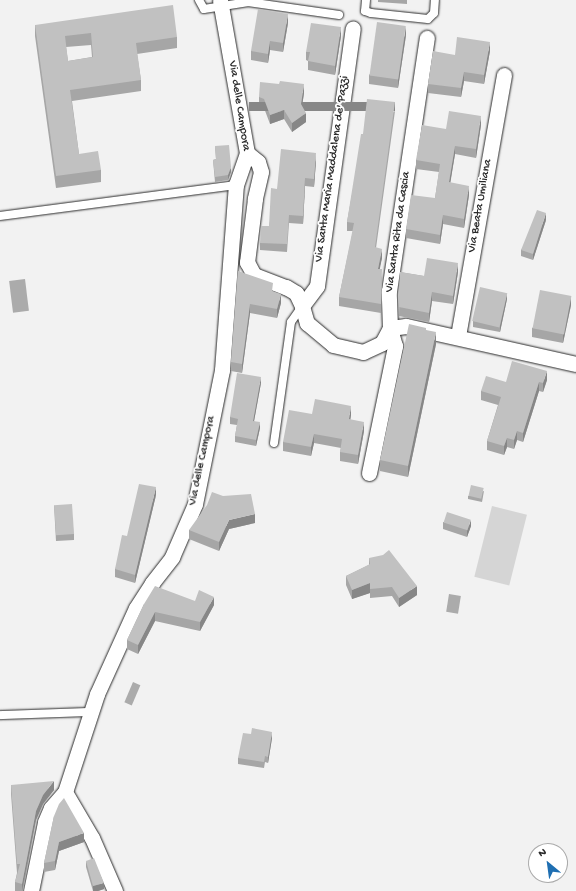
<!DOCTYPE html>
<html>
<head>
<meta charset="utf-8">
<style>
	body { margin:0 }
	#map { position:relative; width:576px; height:891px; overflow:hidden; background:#f2f2f2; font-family:"Gochi Hand",sans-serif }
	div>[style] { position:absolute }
	.green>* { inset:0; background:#d5d5d5; transform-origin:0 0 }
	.water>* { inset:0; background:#ababab; transform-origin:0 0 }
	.roads { filter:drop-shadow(0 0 1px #2b2b2b) drop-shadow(0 0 1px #2b2b2b) }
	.lane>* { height:8px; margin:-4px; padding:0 4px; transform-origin:4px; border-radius:4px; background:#fff }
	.street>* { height:15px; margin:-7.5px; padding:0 7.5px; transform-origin:7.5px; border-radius:7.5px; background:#fff }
	.wall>* { inset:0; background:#a6a6a6 }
	.shaded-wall>* { inset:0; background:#878787; transform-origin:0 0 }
	.building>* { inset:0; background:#c1c1c1; transform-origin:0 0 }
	span { translate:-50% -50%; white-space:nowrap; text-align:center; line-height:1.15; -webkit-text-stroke:3.5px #fff; paint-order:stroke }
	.street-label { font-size:12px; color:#2b2b2b }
	.north { position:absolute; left:528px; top:843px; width:40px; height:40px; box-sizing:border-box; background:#fff; border:1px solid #aaa; border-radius:50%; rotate:331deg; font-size:11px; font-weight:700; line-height:16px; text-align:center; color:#2b2b2b }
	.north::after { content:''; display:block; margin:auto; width:14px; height:18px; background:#1f6fb2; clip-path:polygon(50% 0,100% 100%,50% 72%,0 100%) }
</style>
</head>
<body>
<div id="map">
	<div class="green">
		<i style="left:492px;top:506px;width:36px;height:73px;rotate:14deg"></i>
	</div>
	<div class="water">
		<i style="left:25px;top:279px;width:32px;height:16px;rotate:83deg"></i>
		<i style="left:449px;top:594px;width:12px;height:18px;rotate:9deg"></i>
		<i style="left:133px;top:682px;width:8px;height:22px;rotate:23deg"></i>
	</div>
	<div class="roads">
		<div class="lane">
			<i style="left:199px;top:0;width:10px;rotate:61deg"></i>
			<i style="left:204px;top:9px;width:45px;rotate:-9deg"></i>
			<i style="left:248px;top:2px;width:92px;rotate:8.1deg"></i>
			<i style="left:366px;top:0;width:11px;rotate:95deg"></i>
			<i style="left:365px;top:11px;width:6px;rotate:18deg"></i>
			<i style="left:371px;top:13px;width:57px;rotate:6deg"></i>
			<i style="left:428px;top:19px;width:8px;rotate:-45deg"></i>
			<i style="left:434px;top:13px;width:13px;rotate:-86deg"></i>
			<i style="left:0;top:216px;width:238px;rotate:-7.5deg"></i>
			<i style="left:274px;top:443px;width:122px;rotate:-82deg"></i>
			<i style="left:291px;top:322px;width:19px;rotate:-55deg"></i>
			<i style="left:0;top:715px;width:91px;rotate:-1.9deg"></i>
		</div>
		<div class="street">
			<i style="left:247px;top:153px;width:14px;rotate:39deg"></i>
			<i style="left:258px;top:162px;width:10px;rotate:73deg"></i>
			<i style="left:261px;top:172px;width:28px;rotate:103deg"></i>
			<i style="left:255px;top:199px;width:64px;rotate:97.2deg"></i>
			<i style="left:247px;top:262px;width:15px;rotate:62deg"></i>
			<i style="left:254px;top:275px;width:34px;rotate:21deg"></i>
			<i style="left:286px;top:287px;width:12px;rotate:31deg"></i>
			<i style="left:296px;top:293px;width:14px;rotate:65deg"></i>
			<i style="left:302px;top:306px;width:18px;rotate:74deg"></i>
			<i style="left:307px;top:323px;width:34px;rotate:40deg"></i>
			<i style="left:333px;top:345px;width:31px;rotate:13deg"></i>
			<i style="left:363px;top:352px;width:21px;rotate:-25deg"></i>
			<i style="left:382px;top:343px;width:17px;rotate:-62deg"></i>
			<i style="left:390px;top:328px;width:16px;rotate:-7deg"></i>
			<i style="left:406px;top:326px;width:174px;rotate:12.6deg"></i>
			<i style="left:302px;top:306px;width:25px;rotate:-53deg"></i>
			<i style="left:317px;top:286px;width:260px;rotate:-82.1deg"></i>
			<i style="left:458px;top:336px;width:265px;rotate:-80deg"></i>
			<i style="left:369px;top:473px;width:130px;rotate:-78.4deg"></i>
			<i style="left:395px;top:346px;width:19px;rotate:-106deg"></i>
			<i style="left:390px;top:328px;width:37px;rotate:-92deg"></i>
			<i style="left:389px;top:291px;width:256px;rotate:-81.5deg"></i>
			<i style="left:65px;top:792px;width:53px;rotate:59.6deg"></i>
			<i style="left:92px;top:838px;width:58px;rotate:66.5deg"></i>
			<i style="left:31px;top:891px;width:70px;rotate:-78.5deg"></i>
			<i style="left:45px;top:822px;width:15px;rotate:-67deg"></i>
			<i style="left:51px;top:808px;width:21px;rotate:-49deg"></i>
			<i style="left:65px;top:792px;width:103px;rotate:-71.9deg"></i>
			<i style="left:97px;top:694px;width:94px;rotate:-65.6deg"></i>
			<i style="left:136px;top:608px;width:30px;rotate:-57deg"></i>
			<i style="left:152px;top:583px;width:33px;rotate:-52deg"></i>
			<i style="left:172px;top:557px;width:58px;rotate:-66.5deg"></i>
			<i style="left:195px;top:504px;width:137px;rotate:-78.6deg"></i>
			<i style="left:222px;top:370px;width:186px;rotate:-85.7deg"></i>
			<i style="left:236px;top:185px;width:34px;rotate:-71deg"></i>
			<i style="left:247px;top:153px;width:155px;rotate:-100deg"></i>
		</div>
	</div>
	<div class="wall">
		<i style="clip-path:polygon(378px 0,407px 0,407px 4px,378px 2px)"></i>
		<i style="clip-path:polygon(288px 23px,283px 52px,270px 50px,268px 63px,251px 60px,251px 51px)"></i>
		<i style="clip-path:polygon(evenodd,35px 25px,177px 37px,177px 48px,137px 54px,141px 80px,141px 91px,72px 101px,79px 154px,101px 170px,101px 182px,56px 188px,35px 36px,35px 25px,91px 45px,92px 57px,68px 61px,66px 47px,91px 45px)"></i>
		<i style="clip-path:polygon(406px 35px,398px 88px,369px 84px,369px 75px)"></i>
		<i style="clip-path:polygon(341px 36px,335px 75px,308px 70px,308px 61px,306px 60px,306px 52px)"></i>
		<i style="clip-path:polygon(490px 51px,484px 84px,464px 81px,461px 97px,428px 93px,428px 84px,455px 55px)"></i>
		<i style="clip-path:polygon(304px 93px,302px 106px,306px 122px,292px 132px,284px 119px,270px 124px,264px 108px,259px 106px,259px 97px)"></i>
		<i style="clip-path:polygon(395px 111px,376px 248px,382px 258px,379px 269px,382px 278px,381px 313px,339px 306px,339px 297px,353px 231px,347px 231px,347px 222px,363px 134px)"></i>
		<i style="clip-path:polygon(481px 125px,476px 158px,455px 154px,450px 183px,469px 195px,464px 228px,443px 224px,440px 244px,406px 238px,406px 229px,435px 198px,439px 172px,416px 169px,416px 160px,446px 129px)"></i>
		<i style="clip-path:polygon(215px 146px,231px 172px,228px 180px,215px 182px,213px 160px,216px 159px)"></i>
		<i style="clip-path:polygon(316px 161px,314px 187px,305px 186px,303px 224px,289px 223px,287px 252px,260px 250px,260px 243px,269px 226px,277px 189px)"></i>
		<i style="clip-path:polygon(546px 220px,533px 260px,521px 256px,521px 250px)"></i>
		<i style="clip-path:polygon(238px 271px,273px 291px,281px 303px,277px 318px,250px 313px,242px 373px,231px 371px,231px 362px)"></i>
		<i style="clip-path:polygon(400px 272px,424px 276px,458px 272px,453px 304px,432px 301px,429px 322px,399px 316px)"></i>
		<i style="clip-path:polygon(507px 299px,500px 332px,473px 327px,473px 321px)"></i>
		<i style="clip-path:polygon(571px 305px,563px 343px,532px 337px,532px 328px)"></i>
		<i style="clip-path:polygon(426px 330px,436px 344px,408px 477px,380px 471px,380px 460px)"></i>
		<i style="clip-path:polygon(547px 380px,543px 392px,539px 391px,523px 442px,517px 440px,514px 449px,507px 447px,504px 455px,487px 450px,487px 441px,498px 405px,481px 400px,481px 391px,506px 382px)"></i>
		<i style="clip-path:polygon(261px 383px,254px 421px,260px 428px,256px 446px,235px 442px,235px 436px,237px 425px,230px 424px,230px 417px)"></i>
		<i style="clip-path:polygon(312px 414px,351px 415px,350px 420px,364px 431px,358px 464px,340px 461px,340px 452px,341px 448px,314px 443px,311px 456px,283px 451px,283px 442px)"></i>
		<i style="clip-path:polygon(484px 491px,482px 502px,468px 499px,468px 496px)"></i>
		<i style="clip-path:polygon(156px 495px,135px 583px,115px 577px,115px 569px)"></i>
		<i style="clip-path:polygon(54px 505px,74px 534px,74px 540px,56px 541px)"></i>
		<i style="clip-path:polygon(443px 522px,471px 526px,467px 537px,443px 529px)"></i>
		<i style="clip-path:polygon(255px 523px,229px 529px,219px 551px,189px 539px,189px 530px)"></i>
		<i style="clip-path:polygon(369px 558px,417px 595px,399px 607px,392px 596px,370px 598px,370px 593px,352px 599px,346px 585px,346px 576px,369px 565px)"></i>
		<i style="clip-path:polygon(195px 601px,214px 605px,200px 631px,155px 621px,138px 654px,127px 649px,127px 640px,144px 604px)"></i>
		<i style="clip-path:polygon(272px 738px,268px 763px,265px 762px,264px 768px,238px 764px,238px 758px)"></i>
		<i style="clip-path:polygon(11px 785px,54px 790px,43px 804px,36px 820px,23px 891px,15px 891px,15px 882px,17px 873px,11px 794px)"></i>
		<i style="clip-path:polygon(54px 816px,84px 842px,59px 851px,55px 870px,44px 872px,44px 863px)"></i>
		<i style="clip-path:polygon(86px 861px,104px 889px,98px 891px,93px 891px,86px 867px)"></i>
	</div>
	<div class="shaded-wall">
		<i style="clip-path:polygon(288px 14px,288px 23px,283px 52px,283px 43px)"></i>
		<i style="clip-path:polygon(406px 26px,406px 35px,398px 88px,398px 79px)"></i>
		<i style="clip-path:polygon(341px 27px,341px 36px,335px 75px,335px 66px)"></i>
		<i style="clip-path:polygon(270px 41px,270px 50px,268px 63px,268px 54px)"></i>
		<i style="clip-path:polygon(490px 42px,490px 51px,484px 84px,484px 75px)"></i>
		<i style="clip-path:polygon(464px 72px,464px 81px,461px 97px,461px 88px)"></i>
		<i style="clip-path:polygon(304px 84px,304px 93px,301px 113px,301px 104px)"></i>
		<i style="left:395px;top:102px;width:9px;height:146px;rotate:90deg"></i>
		<i style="clip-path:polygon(284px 110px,284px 119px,270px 124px,270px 115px)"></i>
		<i style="clip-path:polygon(306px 113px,306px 122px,292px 132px,292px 123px)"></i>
		<i style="clip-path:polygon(481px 116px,481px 125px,476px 158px,476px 149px)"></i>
		<i style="clip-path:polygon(455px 146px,455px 154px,449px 191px,449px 182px)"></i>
		<i style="clip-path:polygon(316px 153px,316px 161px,314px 187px,314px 179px)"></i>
		<i style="clip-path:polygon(231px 167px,231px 172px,228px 180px,228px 175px)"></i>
		<i style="clip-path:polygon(305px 178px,305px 186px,303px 224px,303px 216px)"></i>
		<i style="clip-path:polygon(469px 186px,469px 195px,464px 228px,464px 219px)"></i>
		<i style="clip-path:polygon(546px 213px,546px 220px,533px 260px,533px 254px)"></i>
		<i style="clip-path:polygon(443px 215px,443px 224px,440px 244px,440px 235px)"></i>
		<i style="clip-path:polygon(382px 249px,382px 258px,378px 278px,378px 269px)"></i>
		<i style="clip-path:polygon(458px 263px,458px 272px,453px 304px,453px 296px)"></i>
		<i style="clip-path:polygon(432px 292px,432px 301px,429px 322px,429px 313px)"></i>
		<i style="clip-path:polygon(507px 293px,507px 299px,500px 332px,500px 326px)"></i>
		<i style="clip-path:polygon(281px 294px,281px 303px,277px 318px,277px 309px)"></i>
		<i style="clip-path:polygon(571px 296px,571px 305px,563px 343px,563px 334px)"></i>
		<i style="clip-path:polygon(250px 304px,250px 313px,242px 373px,242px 364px)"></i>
		<i style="clip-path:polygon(436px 332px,436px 344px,408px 477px,408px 466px)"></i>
		<i style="clip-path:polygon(547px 371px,547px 380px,543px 392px,543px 383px)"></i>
		<i style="clip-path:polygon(261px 377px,261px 383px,253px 427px,253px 421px)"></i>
		<i style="clip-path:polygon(539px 382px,539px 391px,523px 442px,523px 433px)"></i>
		<i style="clip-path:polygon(351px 406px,351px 415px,349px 428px,349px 419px)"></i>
		<i style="clip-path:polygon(260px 422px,260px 428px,256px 446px,256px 440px)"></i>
		<i style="clip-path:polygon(364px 422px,364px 431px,358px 464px,358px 455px)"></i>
		<i style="clip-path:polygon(517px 431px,517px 440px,514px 449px,514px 440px)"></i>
		<i style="clip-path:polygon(314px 434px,314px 443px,311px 456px,311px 447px)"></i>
		<i style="clip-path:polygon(507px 438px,507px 447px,504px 455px,504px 446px)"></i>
		<i style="clip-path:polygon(156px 487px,156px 495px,135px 583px,135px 575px)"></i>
		<i style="clip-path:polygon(255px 514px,255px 523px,229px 529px,219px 551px,219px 542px,229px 520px)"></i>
		<i style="clip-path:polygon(471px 520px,471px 526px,467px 537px,467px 531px)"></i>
		<i style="clip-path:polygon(370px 583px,370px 593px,352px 599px,352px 590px)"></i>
		<i style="clip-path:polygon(417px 586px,417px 595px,399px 607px,399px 598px)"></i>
		<i style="clip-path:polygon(214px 597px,214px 605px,200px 631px,200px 622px)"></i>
		<i style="clip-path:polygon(155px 612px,155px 621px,138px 654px,138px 645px)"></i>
		<i style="clip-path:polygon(272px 732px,272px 738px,268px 763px,268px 757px)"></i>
		<i style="clip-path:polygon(54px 781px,54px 790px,43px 804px,36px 820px,22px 891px,22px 884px,36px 811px,43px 795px)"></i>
		<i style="clip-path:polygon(84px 833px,84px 842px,59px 851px,55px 870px,55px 861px,59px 842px)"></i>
		<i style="clip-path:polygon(104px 883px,104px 889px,98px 891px,93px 891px,93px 886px)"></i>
	</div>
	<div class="building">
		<i style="clip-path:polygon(evenodd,173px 5px,177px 37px,136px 43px,141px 80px,70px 90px,79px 154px,98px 151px,101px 170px,56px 176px,35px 25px,173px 5px,91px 33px,93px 57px,68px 61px,65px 36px,91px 33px)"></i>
		<i style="clip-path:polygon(258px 9px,288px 14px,283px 43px,270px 41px,268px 54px,251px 51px)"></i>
		<i style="left:377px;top:22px;width:29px;height:54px;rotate:8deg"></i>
		<i style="clip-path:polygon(311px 23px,341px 27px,335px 66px,308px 61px,310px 52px,306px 52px)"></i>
		<i style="clip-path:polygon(457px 37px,490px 42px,484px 75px,464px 72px,461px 88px,428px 84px,433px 51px,455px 55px)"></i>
		<i style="clip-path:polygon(280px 81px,304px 84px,301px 104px,306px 113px,292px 123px,284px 110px,270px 115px,264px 99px,259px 97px,260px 82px,279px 84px)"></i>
		<i style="clip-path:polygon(367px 99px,395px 102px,375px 247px,382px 249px,378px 269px,382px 269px,381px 304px,339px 297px,354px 223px,347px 222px,361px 134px,363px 134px)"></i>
		<i style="clip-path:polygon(449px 111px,481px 116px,476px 149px,455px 146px,449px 182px,469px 186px,464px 219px,443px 215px,440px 235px,406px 229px,411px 195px,435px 198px,440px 164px,416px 160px,422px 125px,446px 129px)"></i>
		<i style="clip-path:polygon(229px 145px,231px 167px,228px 175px,215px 177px,213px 160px,216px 159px,215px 146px)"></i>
		<i style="clip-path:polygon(281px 149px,316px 153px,314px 179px,305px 178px,303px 216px,289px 215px,287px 244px,260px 243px,261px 226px,269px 226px,271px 188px,277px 189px)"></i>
		<i style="clip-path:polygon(537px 210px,546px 213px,533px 254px,521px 250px)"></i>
		<i style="clip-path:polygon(427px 258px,458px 263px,453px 296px,432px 292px,429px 313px,399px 307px,400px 272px,424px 276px)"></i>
		<i style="clip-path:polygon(238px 271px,273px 283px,272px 291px,281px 294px,277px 309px,250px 304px,242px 364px,231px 362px)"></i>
		<i style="left:480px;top:287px;width:28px;height:35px;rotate:13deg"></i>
		<i style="left:540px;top:290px;width:32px;height:39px;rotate:11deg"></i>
		<i style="clip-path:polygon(409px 324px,426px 328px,426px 330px,436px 332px,408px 466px,380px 460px)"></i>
		<i style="clip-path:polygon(512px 361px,547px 371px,543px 383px,539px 382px,523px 433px,517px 431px,514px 440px,507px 438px,504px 446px,487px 441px,501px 397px,481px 391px,486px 376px,506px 382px)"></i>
		<i style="clip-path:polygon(237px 373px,261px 377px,253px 421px,260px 422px,256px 440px,235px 436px,238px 419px,230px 417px)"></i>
		<i style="clip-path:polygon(315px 399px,351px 406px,349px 419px,364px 422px,358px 455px,340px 452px,342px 439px,314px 434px,311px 447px,283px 442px,289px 410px,312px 414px)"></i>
		<i style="clip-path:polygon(139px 484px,156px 487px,135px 575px,115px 569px,122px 535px,127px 536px)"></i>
		<i style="left:471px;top:485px;width:13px;height:11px;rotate:13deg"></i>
		<i style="clip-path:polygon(212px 492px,223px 496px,251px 494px,255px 514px,229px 520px,219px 542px,189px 530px,207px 505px)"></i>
		<i style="left:72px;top:504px;width:30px;height:18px;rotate:86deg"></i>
		<i style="left:447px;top:512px;width:25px;height:11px;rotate:18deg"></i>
		<i style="clip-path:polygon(389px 550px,417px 586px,399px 598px,392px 587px,370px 589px,370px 583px,352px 590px,346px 576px,370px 564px,369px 558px,383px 555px)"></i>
		<i style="clip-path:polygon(155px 586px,195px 601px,199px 590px,214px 597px,200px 622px,155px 612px,138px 645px,127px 640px,144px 604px)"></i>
		<i style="clip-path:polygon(252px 728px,272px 732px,268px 757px,265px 756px,264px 762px,238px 758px,243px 733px,251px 734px)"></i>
		<i style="clip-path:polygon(54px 781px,43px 795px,36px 811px,22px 884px,15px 882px,20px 864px,17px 864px,11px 785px)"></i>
		<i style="clip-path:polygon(64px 798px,84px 833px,59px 842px,55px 861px,44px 863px,54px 816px,59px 804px)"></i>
		<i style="clip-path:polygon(94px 858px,104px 883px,93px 886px,86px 861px)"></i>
	</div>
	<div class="street-label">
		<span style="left:238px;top:106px;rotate:81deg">Via delle Campora</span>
		<span style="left:333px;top:169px;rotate:-82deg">Via Santa Maria Maddalena de' Pazzi</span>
		<span style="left:481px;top:206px;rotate:-80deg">Via Beata Umiliana</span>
		<span style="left:399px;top:232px;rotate:-82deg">Via Santa Rita da Cascia</span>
		<span style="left:203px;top:461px;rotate:-78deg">Via delle Campora</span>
	</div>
	<div class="north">N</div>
</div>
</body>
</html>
